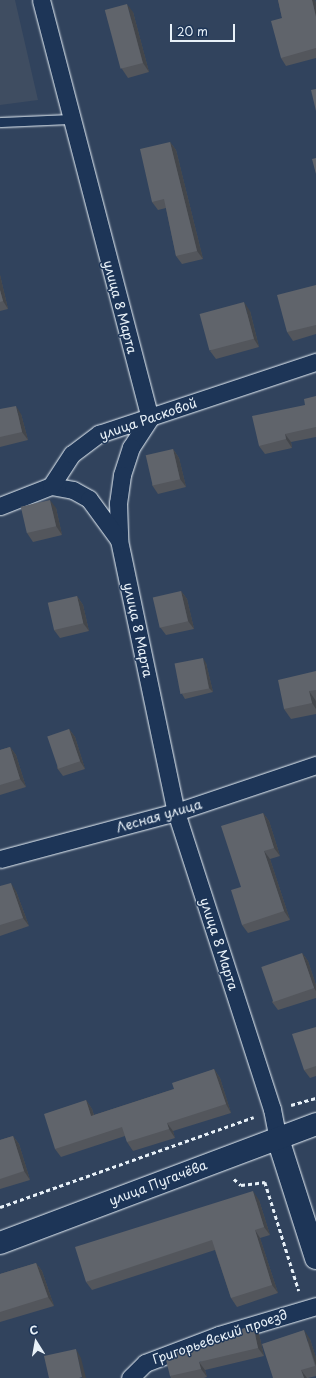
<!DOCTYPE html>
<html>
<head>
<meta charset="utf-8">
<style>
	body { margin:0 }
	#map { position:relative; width:316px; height:1378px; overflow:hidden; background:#31435d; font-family:"Playpen Sans",sans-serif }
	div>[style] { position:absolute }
	.built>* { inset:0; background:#3f4d61 }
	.path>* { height:2.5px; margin-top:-1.25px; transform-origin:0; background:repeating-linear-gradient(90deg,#e8f1f8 0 4px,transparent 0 7px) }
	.roads { filter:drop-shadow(0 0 1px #e8f1f8) drop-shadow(0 0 1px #e8f1f8) }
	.service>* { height:9px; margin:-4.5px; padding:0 4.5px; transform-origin:4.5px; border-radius:4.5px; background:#1d3557 }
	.minor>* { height:17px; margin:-8.5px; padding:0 8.5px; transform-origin:8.5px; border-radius:8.5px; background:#1d3557 }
	.secondary>* { height:22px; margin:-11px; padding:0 11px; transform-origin:11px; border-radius:11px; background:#1d3557 }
	.wall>* { inset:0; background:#53565c }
	.shaded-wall>* { inset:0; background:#43464b }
	.building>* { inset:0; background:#60646b; transform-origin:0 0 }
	span { translate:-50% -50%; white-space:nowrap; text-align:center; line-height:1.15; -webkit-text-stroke:3px #1d3557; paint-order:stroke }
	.street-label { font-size:13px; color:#e8f1f8 }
	.north { position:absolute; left:16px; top:1322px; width:40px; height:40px; -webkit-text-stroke:3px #1d3557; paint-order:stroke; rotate:349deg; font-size:11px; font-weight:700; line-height:16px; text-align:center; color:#e8f1f8 }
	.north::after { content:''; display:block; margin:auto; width:14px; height:18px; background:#e8f1f8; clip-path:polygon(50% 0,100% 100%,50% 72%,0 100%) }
	.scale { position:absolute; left:170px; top:24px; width:65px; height:18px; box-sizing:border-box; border:2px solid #e8f1f8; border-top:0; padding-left:5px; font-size:12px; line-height:14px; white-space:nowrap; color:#e8f1f8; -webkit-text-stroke:3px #1d3557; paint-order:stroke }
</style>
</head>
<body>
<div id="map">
	<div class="built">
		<i style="clip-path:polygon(0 0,15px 0,38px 100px,0 105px)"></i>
	</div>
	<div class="path">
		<i style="left:291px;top:1105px;width:26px;rotate:-16deg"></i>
		<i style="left:234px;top:1179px;width:9px;rotate:41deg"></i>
		<i style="left:241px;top:1185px;width:24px;rotate:-7deg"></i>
		<i style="left:265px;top:1182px;width:114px;rotate:72.7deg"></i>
		<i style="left:0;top:1207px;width:269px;rotate:-19.5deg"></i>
	</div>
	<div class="roads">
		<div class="service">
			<i style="left:0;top:122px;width:71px;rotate:-2.4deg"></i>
		</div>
		<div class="minor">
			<i style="left:41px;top:0;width:432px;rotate:75.4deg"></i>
			<i style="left:150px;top:418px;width:35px;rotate:123deg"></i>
			<i style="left:131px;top:447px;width:29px;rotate:108deg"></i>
			<i style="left:122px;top:475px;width:28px;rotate:98deg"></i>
			<i style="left:118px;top:503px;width:37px;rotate:88deg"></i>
			<i style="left:119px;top:540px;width:278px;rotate:78.2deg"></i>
			<i style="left:176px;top:812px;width:312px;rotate:72.1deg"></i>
			<i style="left:272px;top:1109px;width:31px;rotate:79deg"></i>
			<i style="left:51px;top:486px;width:22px;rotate:10deg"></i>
			<i style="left:73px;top:490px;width:18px;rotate:29deg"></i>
			<i style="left:89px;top:499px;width:51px;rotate:53.8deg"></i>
			<i style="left:0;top:506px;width:55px;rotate:-21.4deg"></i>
			<i style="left:51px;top:486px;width:38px;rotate:-57deg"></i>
			<i style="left:72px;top:454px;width:34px;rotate:-37deg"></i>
			<i style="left:99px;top:434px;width:229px;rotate:-18.4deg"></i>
			<i style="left:0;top:859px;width:182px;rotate:-15deg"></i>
			<i style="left:176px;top:812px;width:148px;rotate:-18.6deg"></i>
			<i style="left:130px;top:1378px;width:21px;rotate:-45deg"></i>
			<i style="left:145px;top:1363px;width:79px;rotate:-20.7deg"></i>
			<i style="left:219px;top:1335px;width:101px;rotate:-16.6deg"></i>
		</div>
		<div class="secondary">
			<i style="left:278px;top:1139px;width:125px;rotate:72.3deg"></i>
			<i style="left:0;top:1243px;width:338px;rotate:-20.6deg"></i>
		</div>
	</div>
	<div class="wall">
		<i style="clip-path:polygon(278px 0,315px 0,316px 3px,316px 58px,286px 66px,281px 58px,282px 18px)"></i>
		<i style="clip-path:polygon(133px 12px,149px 72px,128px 78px,122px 69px)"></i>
		<i style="clip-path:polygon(170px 142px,176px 150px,203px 259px,182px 264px,176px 256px,166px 208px,158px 210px,152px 202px)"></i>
		<i style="clip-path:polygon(0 275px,8px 309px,0 311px)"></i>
		<i style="clip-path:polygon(316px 285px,316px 334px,293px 341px,287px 332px)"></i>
		<i style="clip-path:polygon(250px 311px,259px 347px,216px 359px,210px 351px)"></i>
		<i style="clip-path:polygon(316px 396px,316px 437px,291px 442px,292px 448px,265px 454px,259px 446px,305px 405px)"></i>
		<i style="clip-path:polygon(0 409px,21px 414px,28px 440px,0 447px)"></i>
		<i style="clip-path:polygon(173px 449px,179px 458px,186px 487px,158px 494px,152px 485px)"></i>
		<i style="clip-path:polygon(56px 508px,62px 535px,33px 542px,27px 533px)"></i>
		<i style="clip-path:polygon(181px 591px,187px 599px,194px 629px,166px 635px,160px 627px)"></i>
		<i style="clip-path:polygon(77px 596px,83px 605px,89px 631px,60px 638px,54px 630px)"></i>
		<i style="clip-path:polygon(206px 663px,213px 692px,185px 699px,182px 694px)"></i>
		<i style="clip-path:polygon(316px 671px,316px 714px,291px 719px,284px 709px)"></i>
		<i style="clip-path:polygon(69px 729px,75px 737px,85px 769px,63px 776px,57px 768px)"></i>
		<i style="clip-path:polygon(10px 747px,16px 755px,26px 787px,0 795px,0 750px)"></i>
		<i style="clip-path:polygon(263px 813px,269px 821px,280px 856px,270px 859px,290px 920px,248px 933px,242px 925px)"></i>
		<i style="clip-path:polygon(0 886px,16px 891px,29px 926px,0 936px)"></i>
		<i style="clip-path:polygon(302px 953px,308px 961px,316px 985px,316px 998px,278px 1010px,272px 1002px)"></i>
		<i style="clip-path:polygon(316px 1027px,316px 1076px,310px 1078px,304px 1070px)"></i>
		<i style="clip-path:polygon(214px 1069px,220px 1078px,231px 1113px,173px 1131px,175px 1138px,133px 1151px,127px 1142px,125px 1136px,61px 1157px,55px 1149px,86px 1100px,92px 1109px,94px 1115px,174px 1089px)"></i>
		<i style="clip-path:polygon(13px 1136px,19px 1144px,30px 1180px,0 1189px,0 1140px)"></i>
		<i style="clip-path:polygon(259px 1200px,270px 1235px,260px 1238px,278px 1293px,237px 1307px,231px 1298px,215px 1250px,92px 1290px,86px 1282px)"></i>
		<i style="clip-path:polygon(36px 1263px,42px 1271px,54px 1306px,0 1322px,0 1274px)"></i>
		<i style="clip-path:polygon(259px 1334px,264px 1356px,205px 1370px,207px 1377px,204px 1378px,171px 1378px,170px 1376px)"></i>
		<i style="clip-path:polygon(310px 1339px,316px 1358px,316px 1376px,308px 1378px,273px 1378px)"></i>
	</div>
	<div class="shaded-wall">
		<i style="clip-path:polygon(312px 0,315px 0,316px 3px,316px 17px)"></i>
		<i style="clip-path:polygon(127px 4px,133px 12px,149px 72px,143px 63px)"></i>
		<i style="clip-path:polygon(170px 142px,176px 150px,203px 259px,197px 251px)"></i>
		<i style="clip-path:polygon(0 275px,8px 309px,3px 301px,0 290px)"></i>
		<i style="clip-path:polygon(244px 302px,250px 311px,259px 347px,254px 339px)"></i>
		<i style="clip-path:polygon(16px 406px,21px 414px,28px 440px,22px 432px)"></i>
		<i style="clip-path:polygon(285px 434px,291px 442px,292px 448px,286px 439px)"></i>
		<i style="clip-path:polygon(173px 449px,179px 458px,186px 487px,180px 479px)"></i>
		<i style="clip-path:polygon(50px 500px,56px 508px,62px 535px,56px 526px)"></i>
		<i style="clip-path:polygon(181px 591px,187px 599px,194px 629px,188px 621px)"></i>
		<i style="clip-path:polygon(77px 596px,83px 605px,89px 631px,83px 623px)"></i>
		<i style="clip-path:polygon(203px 658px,206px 663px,213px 692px,209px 688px)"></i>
		<i style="clip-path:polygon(309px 691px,316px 701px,316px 709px,312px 703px)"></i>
		<i style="clip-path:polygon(69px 729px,75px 737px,85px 769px,80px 761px)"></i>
		<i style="clip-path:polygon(10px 747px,16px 755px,26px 787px,20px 779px)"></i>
		<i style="clip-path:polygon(263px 813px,269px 821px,280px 856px,274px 848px)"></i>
		<i style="clip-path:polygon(264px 851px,270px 859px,290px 920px,284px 911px)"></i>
		<i style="clip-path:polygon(11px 883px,16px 891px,29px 926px,23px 918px)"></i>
		<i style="clip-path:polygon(302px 953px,308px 961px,316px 985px,316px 991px,314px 988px)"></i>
		<i style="clip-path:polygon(214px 1069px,220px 1078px,231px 1113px,226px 1104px)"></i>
		<i style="clip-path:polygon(86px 1100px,92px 1109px,96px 1124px,91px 1116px)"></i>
		<i style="clip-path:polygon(167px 1123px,173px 1131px,175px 1138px,169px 1129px)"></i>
		<i style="clip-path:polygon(13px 1136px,19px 1144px,30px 1180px,24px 1171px)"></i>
		<i style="clip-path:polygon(253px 1191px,259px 1200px,270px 1235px,264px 1227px)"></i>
		<i style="clip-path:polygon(255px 1230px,260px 1238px,278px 1293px,272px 1285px)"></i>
		<i style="clip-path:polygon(36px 1263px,42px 1271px,54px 1306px,48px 1297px)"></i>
		<i style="clip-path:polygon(253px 1325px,259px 1334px,264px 1356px,258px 1348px)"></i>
		<i style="clip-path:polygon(304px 1330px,310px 1339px,316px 1358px,316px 1366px)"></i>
		<i style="clip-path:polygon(76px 1349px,81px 1358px,86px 1378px,82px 1378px,82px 1377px)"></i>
		<i style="clip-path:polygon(199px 1362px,205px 1370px,207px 1377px,201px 1369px)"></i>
		<i style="clip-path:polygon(301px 1370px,307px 1378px,304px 1378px)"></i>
	</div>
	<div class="building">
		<i style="clip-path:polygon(278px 0,312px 0,316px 17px,316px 48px,281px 58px,271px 21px,282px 18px)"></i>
		<i style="left:127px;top:4px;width:61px;height:23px;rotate:75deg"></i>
		<i style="clip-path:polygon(316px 89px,316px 111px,311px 90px)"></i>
		<i style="clip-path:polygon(170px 142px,197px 251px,176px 256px,164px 199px,152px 202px,140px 149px)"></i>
		<i style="clip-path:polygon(316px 158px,316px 174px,312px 159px)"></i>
		<i style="clip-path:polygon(316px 285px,316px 325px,287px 332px,277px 295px)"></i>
		<i style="clip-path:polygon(0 290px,3px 301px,0 302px)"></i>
		<i style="left:244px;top:302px;width:38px;height:46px;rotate:75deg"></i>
		<i style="clip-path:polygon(316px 396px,316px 427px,285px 434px,286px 439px,259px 446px,252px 416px,305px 405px,304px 399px)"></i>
		<i style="clip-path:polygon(16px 406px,22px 432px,0 437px,0 409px)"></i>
		<i style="left:173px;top:449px;width:31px;height:28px;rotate:77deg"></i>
		<i style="left:50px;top:500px;width:27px;height:30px;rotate:77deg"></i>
		<i style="left:181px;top:591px;width:31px;height:29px;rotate:77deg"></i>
		<i style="left:77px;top:596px;width:28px;height:30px;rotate:77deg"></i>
		<i style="left:203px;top:658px;width:31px;height:29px;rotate:79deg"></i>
		<i style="clip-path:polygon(316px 671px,316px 690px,309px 691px,312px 703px,284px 709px,278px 680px)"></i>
		<i style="left:69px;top:729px;width:34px;height:23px;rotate:71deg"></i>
		<i style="clip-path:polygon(10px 747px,20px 779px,0 785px,0 750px)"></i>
		<i style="clip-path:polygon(263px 813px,274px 848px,264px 851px,284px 911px,242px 925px,231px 890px,241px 887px,221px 826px)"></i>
		<i style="clip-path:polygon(11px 883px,23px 918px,0 925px,0 886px)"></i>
		<i style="left:302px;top:953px;width:37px;height:43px;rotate:71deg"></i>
		<i style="clip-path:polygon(316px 1027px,316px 1066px,304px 1070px,292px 1034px)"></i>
		<i style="clip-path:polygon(214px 1069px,226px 1104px,167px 1123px,169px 1129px,127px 1142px,122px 1127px,55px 1149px,44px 1114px,86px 1100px,91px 1116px,174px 1089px,172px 1083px)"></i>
		<i style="clip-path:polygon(13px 1136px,24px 1171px,0 1179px,0 1140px)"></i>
		<i style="clip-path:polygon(253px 1191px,264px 1227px,255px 1230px,272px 1285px,231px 1298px,212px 1240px,86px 1282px,75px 1247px)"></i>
		<i style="clip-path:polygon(36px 1263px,48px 1297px,0 1312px,0 1274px)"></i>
		<i style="clip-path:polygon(253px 1325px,258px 1348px,199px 1362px,201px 1369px,170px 1376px,165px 1356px)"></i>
		<i style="clip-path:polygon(304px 1330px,315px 1366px,301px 1370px,304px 1378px,273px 1378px,262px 1344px)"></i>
		<i style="clip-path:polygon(76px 1349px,82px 1377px,79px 1378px,49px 1378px,44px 1356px)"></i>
	</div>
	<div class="street-label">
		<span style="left:120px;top:307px;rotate:75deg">улица 8 Марта</span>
		<span style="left:148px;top:419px;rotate:-19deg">улица Расковой</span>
		<span style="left:138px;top:630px;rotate:78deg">улица 8 Марта</span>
		<span style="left:159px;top:816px;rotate:-16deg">Лесная улица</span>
		<span style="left:219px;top:944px;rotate:72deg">улица 8 Марта</span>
		<span style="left:158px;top:1183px;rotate:-21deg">улица Пугачёва</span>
		<span style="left:220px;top:1337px;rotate:-19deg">Григорьевский проезд</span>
	</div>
	<div class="north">С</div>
	<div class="scale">20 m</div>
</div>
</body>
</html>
